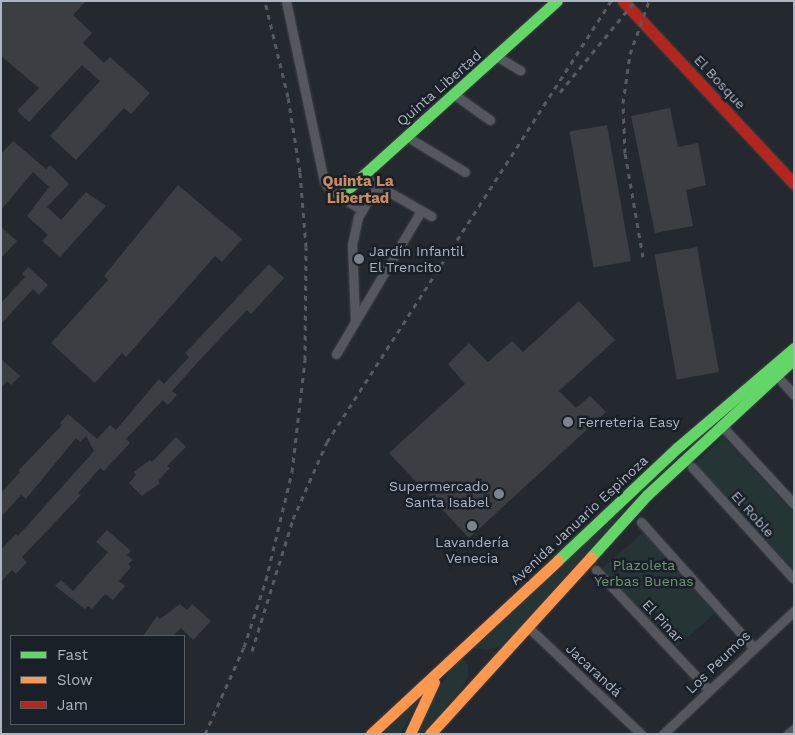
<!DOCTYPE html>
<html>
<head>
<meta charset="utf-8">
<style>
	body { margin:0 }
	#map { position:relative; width:795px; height:735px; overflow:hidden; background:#24292f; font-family:"Work Sans",sans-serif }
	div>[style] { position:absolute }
	.green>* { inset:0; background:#253535; transform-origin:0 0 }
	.building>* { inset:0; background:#3b3f44; transform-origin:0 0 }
	.roads { filter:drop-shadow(0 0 1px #404348) drop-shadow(0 0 1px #404348) }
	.street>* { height:9px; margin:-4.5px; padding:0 4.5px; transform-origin:4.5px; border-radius:4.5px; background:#54575d }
	.fast>* { height:11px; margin:-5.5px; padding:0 5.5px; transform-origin:5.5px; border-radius:5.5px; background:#63d668 }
	.slow>* { height:11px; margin:-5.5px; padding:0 5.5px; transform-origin:5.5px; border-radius:5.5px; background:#ff974d }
	.jam>* { height:11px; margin:-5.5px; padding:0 5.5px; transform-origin:5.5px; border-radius:5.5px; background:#b3261e }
	.rail>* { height:3px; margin-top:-1.5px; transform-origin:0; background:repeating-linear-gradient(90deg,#575b61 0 5px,transparent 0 10px) }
	.dots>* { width:14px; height:14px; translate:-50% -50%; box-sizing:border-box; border:2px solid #192028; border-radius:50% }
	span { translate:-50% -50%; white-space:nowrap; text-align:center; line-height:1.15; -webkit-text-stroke:5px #192028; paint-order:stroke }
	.street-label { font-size:14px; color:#adb5c1 }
	.poi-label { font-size:14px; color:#adb5c1 }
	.left { translate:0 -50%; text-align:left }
	.right { translate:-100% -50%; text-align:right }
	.park-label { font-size:14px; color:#6f9576 }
	.neighbourhood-label { font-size:15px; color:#ca8b5f; font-weight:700 }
	.frame { position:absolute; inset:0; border:2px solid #adb5c1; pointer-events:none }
	.legend { position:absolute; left:10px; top:635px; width:175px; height:90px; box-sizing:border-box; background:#192028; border:1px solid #545c65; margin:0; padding:6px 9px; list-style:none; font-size:15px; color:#adb5c1 }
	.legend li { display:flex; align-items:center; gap:10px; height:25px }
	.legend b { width:25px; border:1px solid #545c65 }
</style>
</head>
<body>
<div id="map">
	<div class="green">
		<i style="clip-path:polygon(723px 437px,794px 513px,794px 570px,695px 464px)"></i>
		<i style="clip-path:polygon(627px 502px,621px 514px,502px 646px,486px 650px,474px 648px)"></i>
		<i style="left:644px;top:532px;width:108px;height:55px;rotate:49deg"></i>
		<i style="clip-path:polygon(463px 658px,468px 666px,468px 676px,463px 687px,422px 734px,413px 734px,449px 671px)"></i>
		<i style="clip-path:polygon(422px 695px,400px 734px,382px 734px,399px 718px)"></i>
	</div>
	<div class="building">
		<i style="clip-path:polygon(1px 1px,86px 1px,73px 15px,92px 33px,83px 43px,104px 63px,110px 57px,150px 93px,131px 114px,124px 108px,76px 160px,50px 136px,100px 81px,82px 65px,29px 122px,17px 111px,39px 88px,1px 56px)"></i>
		<i style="clip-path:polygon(670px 108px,678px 147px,698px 143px,706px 185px,686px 190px,693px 226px,655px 233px,631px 116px)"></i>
		<i style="left:607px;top:125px;width:138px;height:38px;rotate:80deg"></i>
		<i style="clip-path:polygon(13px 141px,46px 169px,50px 165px,69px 184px,47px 207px,61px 220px,86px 192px,106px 206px,60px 257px,42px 241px,48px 235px,27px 216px,49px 187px,33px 172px,1px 210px,1px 154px)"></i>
		<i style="clip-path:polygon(178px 185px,242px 239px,222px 262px,215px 256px,126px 357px,122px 353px,95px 383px,51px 343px,108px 280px,104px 276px)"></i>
		<i style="clip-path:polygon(1px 227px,17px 241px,1px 258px)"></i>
		<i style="left:697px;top:247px;width:127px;height:43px;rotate:80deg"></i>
		<i style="clip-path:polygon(269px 264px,284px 278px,251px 314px,247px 310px,197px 363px,172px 391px,177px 395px,168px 405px,163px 400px,126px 439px,130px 443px,104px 471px,100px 468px,78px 493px,81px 495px,22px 557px,27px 562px,16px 574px,12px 570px,1px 582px,1px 549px,16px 534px,18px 536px,94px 451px,86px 436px,80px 442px,76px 438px,26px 499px,21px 495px,1px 517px,1px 493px,20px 472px,18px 471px,62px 425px,60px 423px,68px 414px,97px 439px,110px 425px,116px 430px,159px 379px,164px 384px,189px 357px,185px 353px)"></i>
		<i style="clip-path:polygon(28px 267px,48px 285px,39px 295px,33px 289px,1px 324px,1px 303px,25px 277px,22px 274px)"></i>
		<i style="clip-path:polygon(579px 301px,615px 340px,559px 391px,576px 408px,590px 396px,606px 412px,469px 538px,389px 453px,465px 384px,448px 364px,469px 343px,488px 362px,512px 341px,523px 352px)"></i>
		<i style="clip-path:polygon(1px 359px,20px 376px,11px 385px,7px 381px,1px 388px)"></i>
		<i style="clip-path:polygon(176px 437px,186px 447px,167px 466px,170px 468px,158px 481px,160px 483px,142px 496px,129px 483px,136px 475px,134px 472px,150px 460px,152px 462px)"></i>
		<i style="clip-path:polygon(107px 530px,131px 551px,127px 555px,133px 560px,128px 564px,131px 567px,119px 581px,125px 586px,113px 600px,105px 594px,92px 609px,88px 606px,85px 609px,55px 586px,61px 580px,73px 591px,108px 552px,96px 542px)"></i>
		<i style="clip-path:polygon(180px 604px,187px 610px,192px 604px,211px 621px,193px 640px,181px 628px,173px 636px,143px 636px,157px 616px,160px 619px)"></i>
	</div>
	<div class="roads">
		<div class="street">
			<i style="left:286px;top:1px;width:184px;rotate:78.1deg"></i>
			<i style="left:324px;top:181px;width:11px;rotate:56deg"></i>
			<i style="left:330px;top:190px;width:38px;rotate:32deg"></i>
			<i style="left:498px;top:57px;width:26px;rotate:31deg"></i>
			<i style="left:455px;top:95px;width:43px;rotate:35.5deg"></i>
			<i style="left:406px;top:136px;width:69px;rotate:31.4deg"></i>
			<i style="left:361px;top:176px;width:81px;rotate:29.7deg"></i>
			<i style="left:355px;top:322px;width:77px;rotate:-92.2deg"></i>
			<i style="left:352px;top:245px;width:29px;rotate:-78deg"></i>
			<i style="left:358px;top:217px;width:37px;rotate:-59deg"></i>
			<i style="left:336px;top:354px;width:166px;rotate:-59.3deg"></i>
			<i style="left:777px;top:376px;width:25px;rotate:48deg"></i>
			<i style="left:722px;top:426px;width:106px;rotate:47.3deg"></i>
			<i style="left:692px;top:467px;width:151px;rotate:47.7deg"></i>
			<i style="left:641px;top:522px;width:168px;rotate:48.1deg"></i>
			<i style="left:596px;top:570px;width:165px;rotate:46.7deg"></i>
			<i style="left:528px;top:627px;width:156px;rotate:43.4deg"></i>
			<i style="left:663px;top:734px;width:180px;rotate:-43.2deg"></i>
			<i style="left:788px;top:734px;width:8px;rotate:-40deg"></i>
		</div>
		<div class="fast">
			<i style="left:339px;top:197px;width:293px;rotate:-42deg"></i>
			<i style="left:591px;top:557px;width:84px;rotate:-47.9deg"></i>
			<i style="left:647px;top:495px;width:200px;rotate:-42.8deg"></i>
			<i style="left:558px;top:560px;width:163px;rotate:-43.3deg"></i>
			<i style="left:677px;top:448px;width:154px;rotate:-40.5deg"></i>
		</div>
		<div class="slow">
			<i style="left:371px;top:734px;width:255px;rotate:-42.9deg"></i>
			<i style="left:410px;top:734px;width:57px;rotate:-65.2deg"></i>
			<i style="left:430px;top:734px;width:239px;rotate:-47.7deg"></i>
		</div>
		<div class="jam">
			<i style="left:623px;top:1px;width:250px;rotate:46.9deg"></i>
		</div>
	</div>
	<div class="rail">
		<i style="left:560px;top:92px;width:118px;rotate:-50.5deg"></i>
		<i style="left:643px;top:257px;width:106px;rotate:-99.8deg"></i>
		<i style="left:625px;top:153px;width:50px;rotate:-92.3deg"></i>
		<i style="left:623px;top:103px;width:49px;rotate:-81.9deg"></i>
		<i style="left:630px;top:54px;width:56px;rotate:-70.3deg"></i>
		<i style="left:252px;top:651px;width:138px;rotate:-72.7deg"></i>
		<i style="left:293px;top:519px;width:84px;rotate:-66.2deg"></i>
		<i style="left:327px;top:442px;width:525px;rotate:-57.22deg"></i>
		<i style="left:205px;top:734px;width:95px;rotate:-65.9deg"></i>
		<i style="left:244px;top:647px;width:71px;rotate:-71.8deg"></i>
		<i style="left:266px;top:580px;width:111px;rotate:-76.5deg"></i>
		<i style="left:292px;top:472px;width:113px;rotate:-83.4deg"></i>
		<i style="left:305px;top:360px;width:113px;rotate:-89.5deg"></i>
		<i style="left:306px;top:247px;width:75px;rotate:-94.6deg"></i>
		<i style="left:300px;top:172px;width:76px;rotate:-99.1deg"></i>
		<i style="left:288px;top:97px;width:99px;rotate:-103.5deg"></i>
	</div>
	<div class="dots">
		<i style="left:359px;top:259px;background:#7d848e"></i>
		<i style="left:568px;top:422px;background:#7d848e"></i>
		<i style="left:499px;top:494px;background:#7d848e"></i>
		<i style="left:472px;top:526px;background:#7d848e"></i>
	</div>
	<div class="street-label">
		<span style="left:720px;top:82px;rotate:47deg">El Bosque</span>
		<span style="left:439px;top:88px;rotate:-41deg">Quinta Libertad</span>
		<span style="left:753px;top:514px;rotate:48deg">El Roble</span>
		<span style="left:579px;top:520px;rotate:-43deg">Avenida Januario Espinoza</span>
		<span style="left:663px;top:621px;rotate:47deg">El Pinar</span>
		<span style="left:718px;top:662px;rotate:-44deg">Los Peumos</span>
		<span style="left:594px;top:670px;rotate:43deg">Jacarandá</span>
	</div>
	<div class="poi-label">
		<span class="left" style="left:369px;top:259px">Jardín Infantil<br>El Trencito</span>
		<span class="left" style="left:578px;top:422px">Ferreteria Easy</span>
		<span class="right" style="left:489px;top:494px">Supermercado<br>Santa Isabel</span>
		<span style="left:472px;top:550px">Lavandería<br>Venecia</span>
	</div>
	<div class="park-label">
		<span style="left:644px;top:573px">Plazoleta<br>Yerbas Buenas</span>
	</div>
	<div class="neighbourhood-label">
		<span style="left:358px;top:190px">Quinta La<br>Libertad</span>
	</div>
	<div class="frame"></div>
	<ul class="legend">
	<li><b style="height:6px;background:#63d668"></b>Fast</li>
	<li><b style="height:6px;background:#ff974d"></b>Slow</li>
	<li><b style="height:6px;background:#b3261e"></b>Jam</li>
	</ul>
</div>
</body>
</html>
